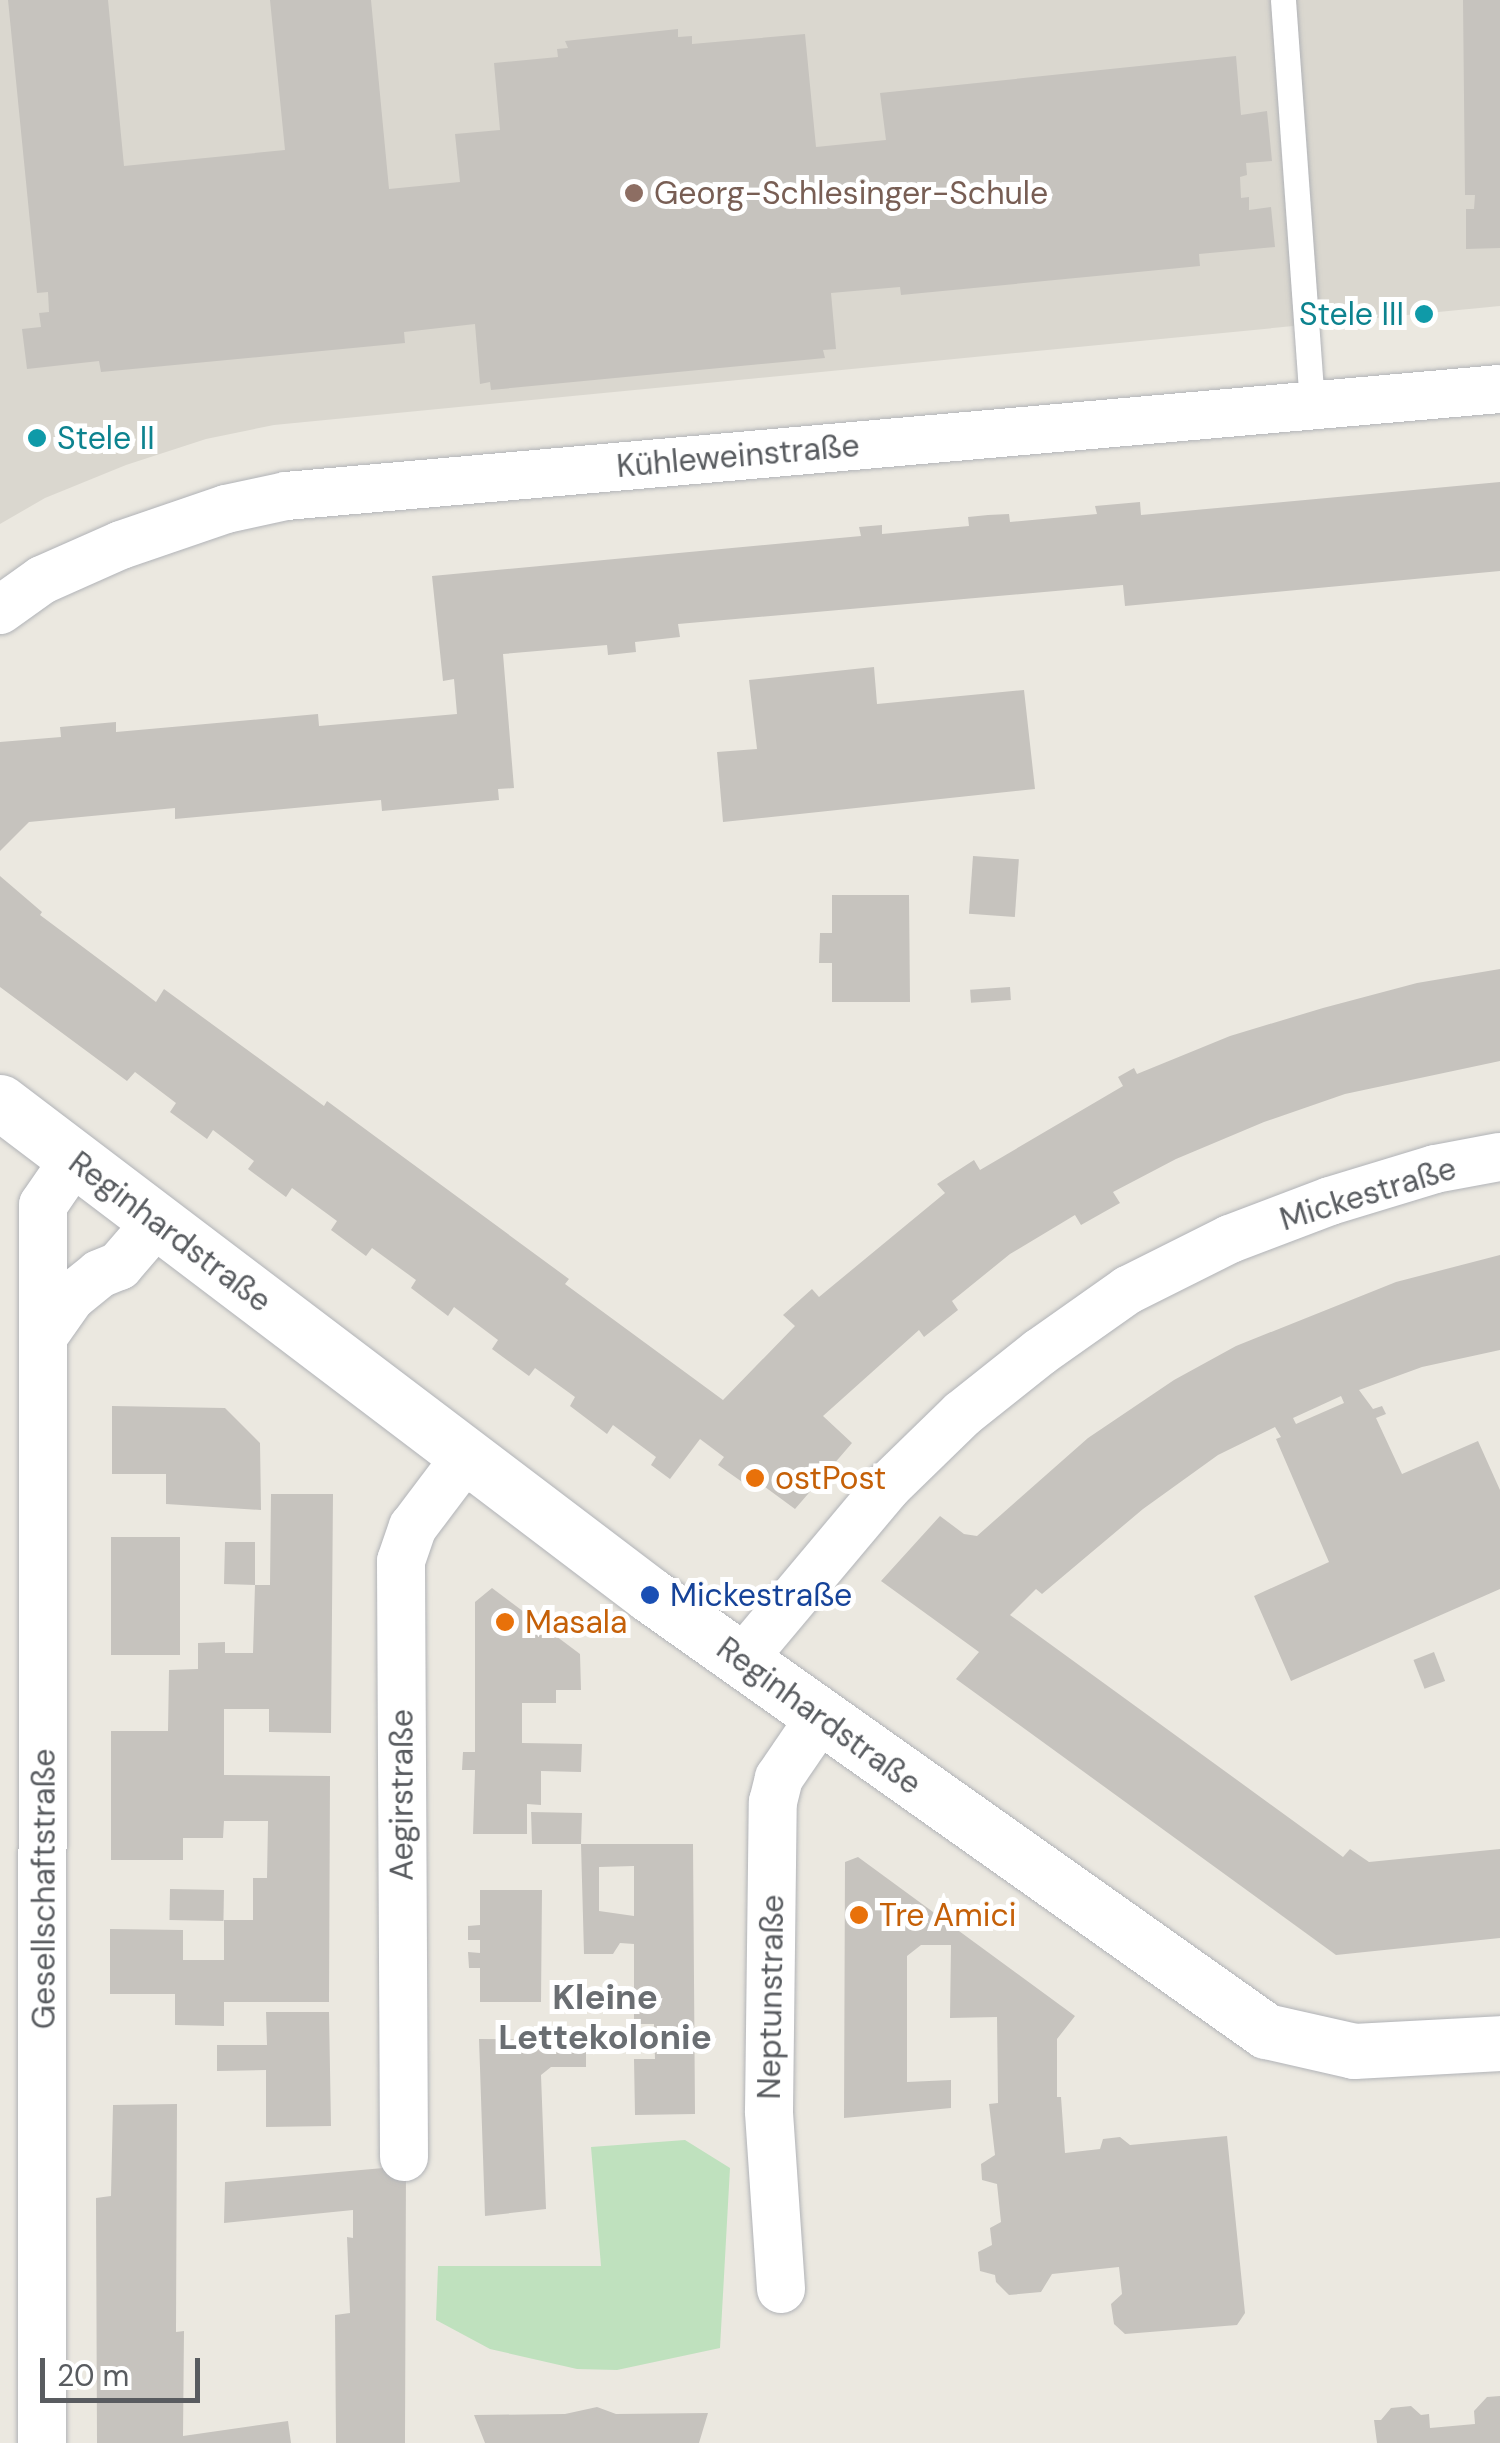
<!DOCTYPE html>
<html>
<head>
<meta charset="utf-8">
<style>
	body { margin:0 }
	#map { position:relative; width:1500px; height:2443px; overflow:hidden; background:#ebe8e0; font-family:"DM Sans",sans-serif }
	div>[style] { position:absolute }
	.education>* { inset:0; background:#dad7cf }
	.green>* { inset:0; background:#bfe1be }
	.building>* { inset:0; background:#c6c3be; transform-origin:0 0 }
	.roads { filter:drop-shadow(0 0 2px #b1b3b7) drop-shadow(0 0 2px #b1b3b7) }
	.lane>* { height:25px; margin:-12.5px; padding:0 12.5px; transform-origin:12.5px; border-radius:12.5px; background:#fff }
	.street>* { height:48px; margin:-24px; padding:0 24px; transform-origin:24px; border-radius:24px; background:#fff }
	.secondary>* { height:55px; margin:-27.5px; padding:0 27.5px; transform-origin:27.5px; border-radius:27.5px; background:#fff }
	.dots>* { width:28px; height:28px; translate:-50% -50%; box-sizing:border-box; border:5px solid #fff; border-radius:50% }
	span { translate:-50% -50%; white-space:nowrap; text-align:center; line-height:1.15; -webkit-text-stroke:10px #fff; paint-order:stroke }
	.education-label { font-size:32px; color:#785e54 }
	.left { translate:0 -50%; text-align:left }
	.culture-label { font-size:32px; color:#0d838f }
	.right { translate:-100% -50%; text-align:right }
	.street-label { font-size:32px; color:#595c60 }
	.food-label { font-size:32px; color:#c56008 }
	.transit-label { font-size:32px; color:#164399 }
	.neighbourhood-label { font-size:35px; color:#6a6e72; font-weight:700 }
	.scale { position:absolute; left:40px; top:2358px; width:160px; height:45px; box-sizing:border-box; border:5px solid #595c60; border-top:0; padding-left:12px; font-size:30px; line-height:35px; white-space:nowrap; color:#595c60; -webkit-text-stroke:8px #fff; paint-order:stroke }
</style>
</head>
<body>
<div id="map">
	<div class="education">
		<i style="clip-path:polygon(0 0,1500px 0,1500px 306px,274px 425px,206px 439px,126px 465px,45px 498px,0 524px)"></i>
	</div>
	<div class="green">
		<i style="clip-path:polygon(685px 2140px,730px 2168px,720px 2348px,617px 2370px,577px 2369px,490px 2349px,436px 2320px,438px 2266px,601px 2266px,591px 2147px)"></i>
	</div>
	<div class="building">
		<i style="clip-path:polygon(8px 0,108px 0,124px 166px,285px 150px,270px 0,371px 0,389px 189px,460px 182px,455px 134px,500px 130px,494px 63px,558px 57px,557px 49px,568px 48px,565px 41px,678px 29px,678px 37px,692px 36px,692px 44px,805px 34px,816px 147px,886px 140px,880px 93px,1236px 56px,1241px 115px,1267px 111px,1272px 161px,1246px 163px,1247px 175px,1240px 177px,1241px 198px,1249px 197px,1249px 210px,1271px 207px,1275px 247px,1199px 254px,1200px 266px,901px 295px,900px 287px,831px 293px,836px 349px,823px 350px,825px 358px,491px 390px,490px 382px,480px 384px,475px 324px,404px 332px,405px 343px,101px 372px,99px 361px,27px 369px,22px 329px,41px 327px,39px 313px,49px 312px,48px 292px,37px 293px)"></i>
		<i style="clip-path:polygon(1463px 0,1500px 0,1500px 248px,1466px 249px,1466px 209px,1474px 209px,1475px 195px,1465px 195px)"></i>
		<i style="clip-path:polygon(1500px 482px,1500px 571px,1125px 606px,1123px 585px,678px 624px,680px 637px,635px 642px,636px 652px,608px 655px,607px 645px,503px 654px,514px 788px,498px 789px,499px 800px,382px 811px,381px 800px,175px 819px,175px 808px,29px 822px,0 851px,0 742px,61px 737px,60px 727px,116px 722px,116px 732px,318px 714px,319px 726px,457px 714px,454px 679px,443px 681px,432px 576px,861px 536px,859px 527px,882px 525px,882px 534px,969px 526px,968px 517px,988px 515px,1009px 514px,1010px 522px,1097px 514px,1095px 506px,1140px 502px,1141px 515px)"></i>
		<i style="clip-path:polygon(874px 667px,877px 704px,1024px 690px,1035px 789px,723px 822px,717px 752px,757px 749px,749px 680px)"></i>
		<i style="left:973px;top:856px;width:46px;height:58px;rotate:4deg"></i>
		<i style="clip-path:polygon(0 876px,42px 912px,40px 915px,131px 983px,156px 1002px,164px 989px,324px 1106px,327px 1101px,569px 1279px,565px 1284px,723px 1400px,795px 1326px,783px 1315px,812px 1289px,819px 1297px,945px 1193px,937px 1184px,974px 1160px,980px 1170px,1123px 1086px,1118px 1077px,1134px 1068px,1137px 1074px,1230px 1036px,1323px 1008px,1417px 983px,1500px 969px,1500px 1061px,1345px 1094px,1264px 1122px,1176px 1159px,1113px 1192px,1120px 1203px,1081px 1225px,1075px 1215px,1010px 1254px,952px 1301px,958px 1310px,924px 1337px,919px 1330px,823px 1416px,852px 1443px,795px 1509px,761px 1484px,755px 1491px,718px 1465px,724px 1457px,700px 1439px,670px 1479px,651px 1465px,656px 1457px,613px 1425px,607px 1434px,570px 1406px,575px 1397px,535px 1368px,529px 1376px,492px 1349px,498px 1340px,454px 1307px,448px 1316px,411px 1288px,416px 1280px,372px 1248px,366px 1256px,331px 1230px,337px 1221px,292px 1188px,286px 1197px,248px 1169px,254px 1161px,213px 1130px,207px 1139px,170px 1112px,176px 1103px,135px 1072px,127px 1081px,0 987px)"></i>
		<i style="clip-path:polygon(832px 895px,909px 895px,910px 1002px,832px 1002px,832px 963px,819px 963px,820px 933px,832px 933px)"></i>
		<i style="left:1010px;top:987px;width:13px;height:40px;rotate:86deg"></i>
		<i style="clip-path:polygon(evenodd,1500px 1255px,1500px 1350px,1422px 1367px,1359px 1390px,1373px 1409px,1382px 1406px,1386px 1414px,1376px 1418px,1402px 1474px,1478px 1441px,1500px 1490px,1500px 1589px,1291px 1681px,1254px 1596px,1329px 1562px,1276px 1439px,1281px 1437px,1275px 1427px,1218px 1455px,1143px 1509px,1042px 1594px,1036px 1589px,1010px 1615px,1343px 1857px,1350px 1849px,1369px 1862px,1500px 1849px,1500px 1938px,1336px 1955px,956px 1679px,979px 1652px,881px 1581px,940px 1516px,964px 1534px,977px 1536px,1088px 1438px,1174px 1380px,1236px 1346px,1396px 1282px,1500px 1255px,1341px 1396px,1344px 1403px,1296px 1424px,1293px 1418px,1341px 1396px)"></i>
		<i style="clip-path:polygon(112px 1406px,225px 1408px,260px 1443px,261px 1510px,166px 1504px,166px 1474px,112px 1474px)"></i>
		<i style="clip-path:polygon(271px 1494px,333px 1494px,331px 1733px,269px 1732px,269px 1709px,224px 1709px,224px 1775px,330px 1776px,329px 2002px,224px 2002px,224px 2026px,175px 2025px,175px 1994px,110px 1994px,110px 1929px,183px 1930px,183px 1960px,224px 1960px,224px 1920px,253px 1920px,253px 1878px,267px 1878px,268px 1821px,224px 1821px,223px 1838px,183px 1838px,183px 1860px,111px 1860px,111px 1731px,168px 1731px,169px 1670px,198px 1669px,198px 1643px,225px 1642px,225px 1653px,253px 1653px,255px 1585px,224px 1584px,225px 1542px,255px 1542px,255px 1585px,270px 1585px)"></i>
		<i style="left:111px;top:1537px;width:69px;height:118px"></i>
		<i style="clip-path:polygon(492px 1588px,580px 1654px,581px 1690px,556px 1690px,556px 1703px,522px 1703px,522px 1743px,582px 1744px,581px 1772px,541px 1771px,541px 1805px,527px 1804px,527px 1834px,473px 1834px,475px 1770px,462px 1770px,463px 1752px,475px 1752px,475px 1602px)"></i>
		<i style="left:1434px;top:1652px;width:31px;height:22px;rotate:69deg"></i>
		<i style="clip-path:polygon(evenodd,531px 1812px,582px 1813px,581px 1844px,693px 1844px,695px 2114px,635px 2115px,634px 2059px,655px 2059px,654px 2024px,634px 2024px,634px 1944px,620px 1943px,613px 1954px,584px 1954px,581px 1844px,532px 1844px,531px 1812px,634px 1866px,634px 1916px,599px 1911px,599px 1867px,634px 1866px)"></i>
		<i style="clip-path:polygon(858px 1857px,1075px 2016px,1057px 2039px,1057px 2097px,1061px 2097px,1065px 2153px,1100px 2149px,1103px 2139px,1120px 2137px,1130px 2145px,1227px 2136px,1245px 2313px,1237px 2325px,1125px 2334px,1114px 2324px,1111px 2304px,1122px 2294px,1119px 2267px,1052px 2274px,1041px 2292px,1009px 2295px,996px 2282px,995px 2275px,980px 2271px,978px 2252px,992px 2245px,990px 2228px,1001px 2222px,997px 2184px,982px 2180px,981px 2164px,995px 2155px,989px 2104px,998px 2103px,997px 2017px,950px 2018px,951px 1945px,921px 1945px,907px 1956px,907px 2082px,951px 2080px,951px 2108px,844px 2118px,845px 1862px)"></i>
		<i style="left:170px;top:1889px;width:54px;height:31px;rotate:1deg"></i>
		<i style="clip-path:polygon(480px 1890px,542px 1890px,541px 2002px,480px 2002px,480px 1968px,469px 1968px,468px 1952px,480px 1953px,480px 1940px,468px 1940px,468px 1926px,480px 1925px)"></i>
		<i style="clip-path:polygon(266px 2012px,329px 2012px,331px 2126px,266px 2127px,266px 2070px,217px 2071px,217px 2045px,267px 2045px)"></i>
		<i style="clip-path:polygon(479px 2039px,586px 2040px,586px 2067px,551px 2067px,541px 2075px,546px 2209px,485px 2216px)"></i>
		<i style="clip-path:polygon(177px 2104px,176px 2332px,184px 2331px,183px 2436px,288px 2421px,291px 2443px,97px 2443px,96px 2198px,111px 2196px,113px 2105px)"></i>
		<i style="clip-path:polygon(406px 2166px,405px 2443px,336px 2443px,335px 2315px,350px 2313px,347px 2237px,353px 2238px,353px 2210px,224px 2223px,225px 2182px)"></i>
		<i style="clip-path:polygon(1500px 2396px,1500px 2443px,1377px 2443px,1374px 2420px,1381px 2420px,1391px 2408px,1411px 2406px,1421px 2415px,1429px 2414px,1430px 2428px,1475px 2424px,1474px 2411px,1487px 2397px)"></i>
		<i style="clip-path:polygon(597px 2407px,616px 2414px,708px 2413px,699px 2443px,485px 2443px,474px 2415px,565px 2414px)"></i>
	</div>
	<div class="roads">
		<div class="lane">
			<i style="left:1283px;top:0;width:407px;rotate:85.9deg"></i>
		</div>
		<div class="street">
			<i style="left:0;top:610px;width:52px;rotate:-35.5deg"></i>
			<i style="left:42px;top:580px;width:86px;rotate:-23.9deg"></i>
			<i style="left:121px;top:545px;width:111px;rotate:-18.9deg"></i>
			<i style="left:226px;top:509px;width:61px;rotate:-12.2deg"></i>
			<i style="left:286px;top:496px;width:1219px;rotate:-5.04deg"></i>
			<i style="left:45px;top:1334px;width:45px;rotate:-54.9deg"></i>
			<i style="left:71px;top:1297px;width:36px;rotate:-39deg"></i>
			<i style="left:99px;top:1274px;width:22px;rotate:-22deg"></i>
			<i style="left:119px;top:1266px;width:57px;rotate:-49.3deg"></i>
			<i style="left:742px;top:1660px;width:226px;rotate:-50deg"></i>
			<i style="left:887px;top:1487px;width:105px;rotate:-44.2deg"></i>
			<i style="left:962px;top:1414px;width:100px;rotate:-38.5deg"></i>
			<i style="left:1040px;top:1352px;width:108px;rotate:-35.2deg"></i>
			<i style="left:1128px;top:1290px;width:114px;rotate:-26.6deg"></i>
			<i style="left:1230px;top:1239px;width:107px;rotate:-20.8deg"></i>
			<i style="left:1330px;top:1201px;width:110px;rotate:-16.9deg"></i>
			<i style="left:1435px;top:1169px;width:66px;rotate:-10.5deg"></i>
			<i style="left:404px;top:2157px;width:596px;rotate:-90.29deg"></i>
			<i style="left:401px;top:1561px;width:36px;rotate:-71deg"></i>
			<i style="left:413px;top:1527px;width:91px;rotate:-53deg"></i>
			<i style="left:781px;top:2289px;width:178px;rotate:-93.9deg"></i>
			<i style="left:769px;top:2111px;width:309px;rotate:-89.3deg"></i>
			<i style="left:773px;top:1802px;width:25px;rotate:-76deg"></i>
			<i style="left:779px;top:1778px;width:73px;rotate:-55.7deg"></i>
			<i style="left:42px;top:2443px;width:1238px;rotate:-89.95deg"></i>
			<i style="left:43px;top:1205px;width:55px;rotate:-55.4deg"></i>
		</div>
		<div class="secondary">
			<i style="left:0;top:1102px;width:816px;rotate:37.18deg"></i>
			<i style="left:650px;top:1595px;width:755px;rotate:35.29deg"></i>
			<i style="left:1266px;top:2031px;width:90px;rotate:12.8deg"></i>
			<i style="left:1354px;top:2051px;width:146px;rotate:-3.1deg"></i>
		</div>
	</div>
	<div class="dots">
		<i style="left:634px;top:193px;background:#8d6e63"></i>
		<i style="left:1424px;top:314px;background:#0f9aa8"></i>
		<i style="left:37px;top:438px;background:#0f9aa8"></i>
		<i style="left:755px;top:1478px;background:#e8710a"></i>
		<i style="left:650px;top:1595px;background:#1a4fb4"></i>
		<i style="left:505px;top:1622px;background:#e8710a"></i>
		<i style="left:859px;top:1915px;background:#e8710a"></i>
	</div>
	<div class="education-label">
		<span class="left" style="left:654px;top:193px">Georg-Schlesinger-Schule</span>
	</div>
	<div class="culture-label">
		<span class="right" style="left:1404px;top:314px">Stele III</span>
		<span class="left" style="left:57px;top:438px">Stele II</span>
	</div>
	<div class="street-label">
		<span style="left:738px;top:456px;rotate:-5deg">Kühleweinstraße</span>
		<span style="left:1368px;top:1194px;rotate:-17deg">Mickestraße</span>
		<span style="left:170px;top:1232px;rotate:37deg">Reginhardstraße</span>
		<span style="left:819px;top:1716px;rotate:36deg">Reginhardstraße</span>
		<span style="left:402px;top:1795px;rotate:-90deg">Aegirstraße</span>
		<span style="left:44px;top:1889px;rotate:-90deg">Gesellschaftstraße</span>
		<span style="left:771px;top:1997px;rotate:-89deg">Neptunstraße</span>
	</div>
	<div class="food-label">
		<span class="left" style="left:775px;top:1478px">ostPost</span>
		<span class="left" style="left:525px;top:1622px">Masala</span>
		<span class="left" style="left:879px;top:1915px">Tre Amici</span>
	</div>
	<div class="transit-label">
		<span class="left" style="left:670px;top:1595px">Mickestraße</span>
	</div>
	<div class="neighbourhood-label">
		<span style="left:605px;top:2017px">Kleine<br>Lettekolonie</span>
	</div>
	<div class="scale">20 m</div>
</div>
</body>
</html>
